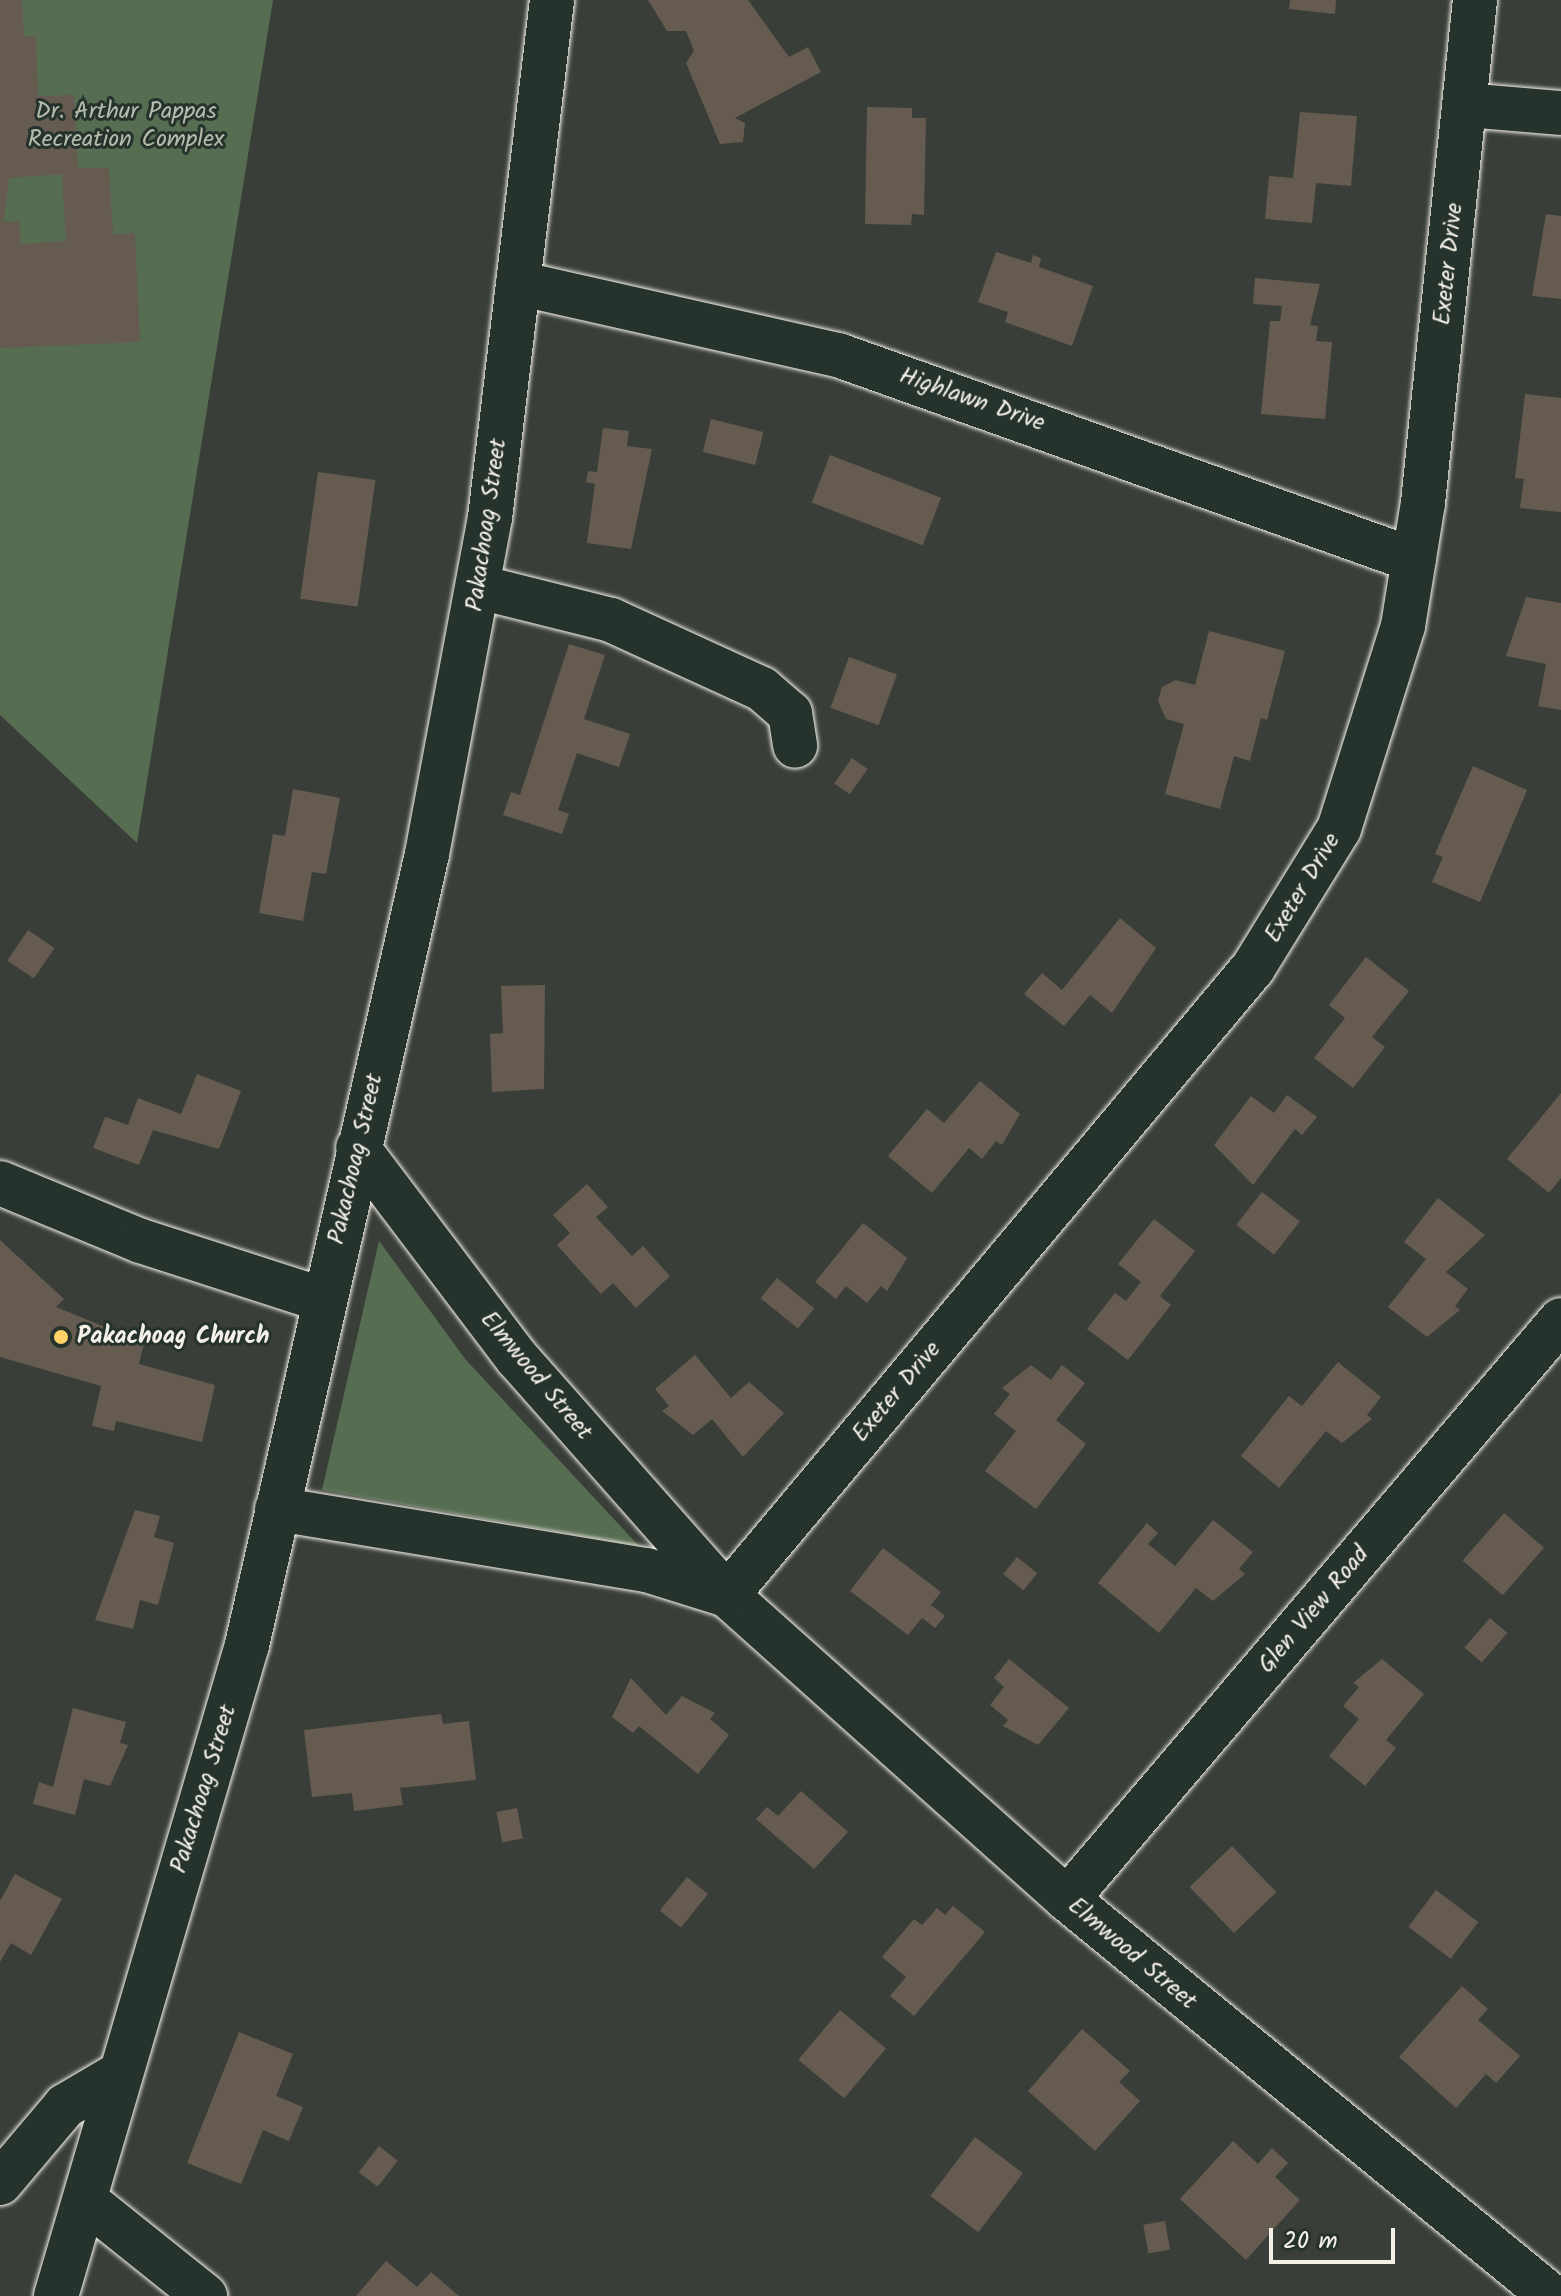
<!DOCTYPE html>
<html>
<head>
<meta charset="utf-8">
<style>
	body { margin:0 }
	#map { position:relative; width:1561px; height:2296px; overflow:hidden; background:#393f38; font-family:Kalam,sans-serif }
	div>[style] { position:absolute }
	.green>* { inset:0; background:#576d52 }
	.building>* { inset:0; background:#655b50; transform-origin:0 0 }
	.roads { filter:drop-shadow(0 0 2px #f4f1e8) drop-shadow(0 0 2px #f4f1e8) }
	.minor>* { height:44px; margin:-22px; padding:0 22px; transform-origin:22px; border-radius:22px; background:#26332d }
	.dots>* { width:22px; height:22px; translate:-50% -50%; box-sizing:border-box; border:4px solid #26332d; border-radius:50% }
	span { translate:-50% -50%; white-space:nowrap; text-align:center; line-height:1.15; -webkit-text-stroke:6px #26332d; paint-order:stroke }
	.park-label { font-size:24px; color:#b5bcac }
	.street-label { font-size:24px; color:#f4f1e8 }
	.poi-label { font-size:24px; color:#f4f1e8; font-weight:700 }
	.left { translate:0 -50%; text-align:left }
	.scale { position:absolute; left:1269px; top:2228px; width:126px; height:36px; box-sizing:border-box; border:4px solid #f4f1e8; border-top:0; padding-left:10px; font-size:24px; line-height:28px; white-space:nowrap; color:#f4f1e8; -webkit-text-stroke:6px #26332d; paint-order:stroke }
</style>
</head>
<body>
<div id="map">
	<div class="green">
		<i style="clip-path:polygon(0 0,273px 0,137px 843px,0 715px)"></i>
		<i style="clip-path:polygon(379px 1241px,466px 1360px,639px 1546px,322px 1490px)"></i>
	</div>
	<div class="building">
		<i style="clip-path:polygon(evenodd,0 0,22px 0,24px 36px,36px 36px,38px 96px,74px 95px,78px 168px,109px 168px,113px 234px,135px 233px,140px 342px,0 348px,0 0,62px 174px,66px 241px,21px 244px,19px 221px,4px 222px,9px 178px,62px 174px)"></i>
		<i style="clip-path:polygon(648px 0,748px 0,789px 57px,808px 47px,821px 72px,735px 118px,745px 123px,743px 142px,720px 144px,686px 63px,694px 51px,686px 31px,667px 31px)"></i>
		<i style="clip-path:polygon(1290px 0,1336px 0,1335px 14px,1289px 9px)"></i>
		<i style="clip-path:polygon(867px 107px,912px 108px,912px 118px,926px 118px,924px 215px,912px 214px,911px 225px,865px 224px)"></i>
		<i style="clip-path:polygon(1300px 112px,1357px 116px,1351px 186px,1316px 183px,1312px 223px,1265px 219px,1269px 176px,1293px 178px)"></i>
		<i style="clip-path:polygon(1546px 214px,1561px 216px,1561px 299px,1532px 296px)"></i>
		<i style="clip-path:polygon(996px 252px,1031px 263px,1033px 255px,1041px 258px,1039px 267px,1093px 286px,1072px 346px,1005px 322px,1008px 312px,978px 302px)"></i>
		<i style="clip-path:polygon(1255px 278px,1320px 284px,1310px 325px,1318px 326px,1316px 341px,1332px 342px,1325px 419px,1261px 414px,1270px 321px,1280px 321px,1282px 306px,1253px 304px)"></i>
		<i style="clip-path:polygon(1525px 394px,1561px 398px,1561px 512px,1520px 508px,1524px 479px,1515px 478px)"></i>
		<i style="left:711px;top:419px;width:54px;height:34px;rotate:14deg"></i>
		<i style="clip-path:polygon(603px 428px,629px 431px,627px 446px,652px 449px,631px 549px,587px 543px,595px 484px,586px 482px,588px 471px,597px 472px)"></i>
		<i style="left:830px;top:455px;width:119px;height:51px;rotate:21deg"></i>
		<i style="left:318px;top:472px;width:58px;height:128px;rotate:8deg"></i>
		<i style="clip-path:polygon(1526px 597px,1561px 603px,1561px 710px,1538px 706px,1546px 664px,1506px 656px)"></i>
		<i style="clip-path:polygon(1209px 631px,1285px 651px,1267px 720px,1261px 718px,1250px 761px,1234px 756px,1220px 809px,1165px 794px,1184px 724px,1166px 719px,1158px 701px,1162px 687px,1176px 680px,1195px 685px)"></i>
		<i style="clip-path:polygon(569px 644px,605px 655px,584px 719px,630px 734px,619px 767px,577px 753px,558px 810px,569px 814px,562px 834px,503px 815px,511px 792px,520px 795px)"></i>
		<i style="left:849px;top:657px;width:51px;height:54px;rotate:20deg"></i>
		<i style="left:852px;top:758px;width:19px;height:31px;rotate:35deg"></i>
		<i style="clip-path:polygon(1473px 766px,1527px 790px,1480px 902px,1432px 882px,1443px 857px,1435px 854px)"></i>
		<i style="clip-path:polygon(293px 789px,340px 798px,326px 874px,312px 872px,303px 921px,259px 913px,273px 834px,285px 836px)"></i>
		<i style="clip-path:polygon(1120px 918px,1156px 948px,1112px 1013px,1090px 995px,1064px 1026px,1024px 994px,1042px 973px,1062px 990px)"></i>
		<i style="left:28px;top:930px;width:32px;height:37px;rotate:34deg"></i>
		<i style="clip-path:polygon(1366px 957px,1409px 991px,1372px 1037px,1385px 1047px,1353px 1088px,1314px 1058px,1345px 1018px,1329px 1005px)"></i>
		<i style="clip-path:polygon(545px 985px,544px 1089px,492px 1092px,490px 1034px,503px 1033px,501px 986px)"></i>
		<i style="clip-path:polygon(197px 1074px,241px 1091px,219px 1149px,153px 1130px,139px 1165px,93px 1148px,105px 1117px,128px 1125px,138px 1098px,181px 1114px)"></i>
		<i style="clip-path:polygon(980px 1081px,1020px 1114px,1002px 1145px,996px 1141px,982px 1159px,969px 1148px,932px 1193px,888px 1156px,927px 1109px,944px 1123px)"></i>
		<i style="clip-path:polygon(1561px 1093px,1561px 1178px,1549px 1193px,1507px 1159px)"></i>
		<i style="clip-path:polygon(1287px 1095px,1317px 1117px,1302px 1135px,1295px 1129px,1253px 1185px,1214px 1145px,1251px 1096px,1274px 1113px)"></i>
		<i style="clip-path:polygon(587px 1184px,608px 1207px,596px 1217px,632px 1256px,643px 1246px,670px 1276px,636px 1308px,613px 1283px,601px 1294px,557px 1245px,570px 1233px,553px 1215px)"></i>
		<i style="left:1262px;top:1192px;width:48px;height:42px;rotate:38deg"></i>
		<i style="clip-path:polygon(1438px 1198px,1485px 1235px,1446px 1272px,1468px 1289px,1455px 1306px,1460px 1310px,1427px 1337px,1388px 1307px,1426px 1259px,1404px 1242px)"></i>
		<i style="clip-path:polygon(1154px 1219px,1195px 1251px,1160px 1296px,1171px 1305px,1128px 1360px,1087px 1329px,1115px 1293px,1126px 1301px,1141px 1282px,1118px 1264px)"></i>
		<i style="clip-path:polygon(863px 1223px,907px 1258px,887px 1291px,881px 1286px,867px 1303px,846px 1286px,836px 1299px,815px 1282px)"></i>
		<i style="clip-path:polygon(0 1240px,64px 1299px,56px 1307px,144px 1343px,139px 1364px,215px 1385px,202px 1442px,116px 1421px,114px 1431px,92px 1426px,101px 1386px,0 1357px)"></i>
		<i style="left:777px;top:1278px;width:48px;height:26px;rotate:39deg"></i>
		<i style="clip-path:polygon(695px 1355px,731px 1398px,749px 1382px,784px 1413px,743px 1457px,712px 1419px,693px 1435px,662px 1411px,669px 1406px,655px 1389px)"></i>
		<i style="clip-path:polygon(1338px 1362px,1381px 1397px,1367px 1415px,1372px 1419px,1342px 1443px,1326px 1431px,1279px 1488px,1241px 1456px,1289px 1396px,1302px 1406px)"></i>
		<i style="clip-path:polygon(1031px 1365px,1051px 1380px,1062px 1365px,1085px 1383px,1056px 1420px,1086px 1444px,1036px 1509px,985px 1471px,1016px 1431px,994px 1414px,1010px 1394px,1002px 1388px)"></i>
		<i style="clip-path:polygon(135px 1510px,160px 1516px,154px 1537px,174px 1543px,158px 1605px,140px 1600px,133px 1629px,95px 1620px)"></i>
		<i style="left:1504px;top:1513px;width:53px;height:63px;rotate:41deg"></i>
		<i style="clip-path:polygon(1213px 1520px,1253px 1552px,1239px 1569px,1245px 1574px,1213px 1601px,1196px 1588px,1159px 1633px,1098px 1583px,1147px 1523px,1158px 1533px,1148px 1544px,1175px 1566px)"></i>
		<i style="clip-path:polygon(883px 1548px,941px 1592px,931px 1605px,945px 1616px,935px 1628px,922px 1618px,908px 1635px,850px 1591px)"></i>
		<i style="left:1017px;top:1557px;width:26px;height:22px;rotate:39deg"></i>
		<i style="left:1490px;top:1618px;width:23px;height:39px;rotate:41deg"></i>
		<i style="clip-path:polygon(1009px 1659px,1069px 1708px,1038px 1745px,1003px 1726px,1008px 1720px,990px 1705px,1004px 1687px,994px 1678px)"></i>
		<i style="clip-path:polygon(1382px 1659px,1424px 1694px,1386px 1740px,1396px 1748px,1365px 1786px,1329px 1756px,1359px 1719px,1343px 1706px,1359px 1687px,1353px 1683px)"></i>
		<i style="clip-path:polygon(631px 1678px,666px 1715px,682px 1696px,715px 1713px,710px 1719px,729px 1735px,698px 1774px,639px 1726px,633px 1733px,612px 1717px)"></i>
		<i style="clip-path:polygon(73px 1708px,126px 1722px,120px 1743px,128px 1745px,110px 1786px,84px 1779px,75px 1815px,33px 1804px,39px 1782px,53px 1787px)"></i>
		<i style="clip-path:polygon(441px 1714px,443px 1724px,469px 1721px,476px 1780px,400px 1788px,403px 1805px,354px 1811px,352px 1793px,312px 1797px,304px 1730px)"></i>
		<i style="clip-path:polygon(801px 1791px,848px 1832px,814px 1869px,756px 1819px,767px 1807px,778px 1816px)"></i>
		<i style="left:517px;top:1808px;width:31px;height:21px;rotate:79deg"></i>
		<i style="left:1232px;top:1846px;width:64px;height:59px;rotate:46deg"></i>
		<i style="clip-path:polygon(15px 1874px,62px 1899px,31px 1955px,11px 1943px,0 1962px,0 1901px)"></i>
		<i style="left:687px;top:1877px;width:27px;height:43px;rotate:39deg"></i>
		<i style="left:1436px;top:1890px;width:53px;height:46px;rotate:37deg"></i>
		<i style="clip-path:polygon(953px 1906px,985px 1932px,914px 2016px,890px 1996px,906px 1977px,882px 1957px,914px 1919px,922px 1925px,937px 1908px,945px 1915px)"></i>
		<i style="clip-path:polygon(1462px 1986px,1488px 2009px,1478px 2020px,1520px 2056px,1496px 2083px,1486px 2074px,1456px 2108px,1399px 2057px)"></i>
		<i style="left:840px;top:2010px;width:60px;height:65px;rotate:40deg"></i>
		<i style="clip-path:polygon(1082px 2029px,1130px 2071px,1119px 2082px,1140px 2101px,1095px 2151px,1028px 2091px)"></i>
		<i style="clip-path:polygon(239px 2032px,293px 2054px,276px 2096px,303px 2107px,289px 2141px,263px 2130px,241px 2184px,187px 2163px)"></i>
		<i style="left:975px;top:2137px;width:60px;height:74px;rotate:37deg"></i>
		<i style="clip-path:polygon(1233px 2141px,1258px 2164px,1272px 2148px,1288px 2163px,1275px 2177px,1300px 2200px,1246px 2260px,1180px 2199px)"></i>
		<i style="left:379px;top:2146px;width:24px;height:33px;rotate:38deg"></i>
		<i style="left:1165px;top:2221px;width:29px;height:22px;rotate:80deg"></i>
		<i style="clip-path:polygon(386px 2261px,417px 2287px,431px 2272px,459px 2296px,356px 2296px)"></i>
	</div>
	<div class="roads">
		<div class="minor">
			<i style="left:1465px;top:105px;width:96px;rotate:4.8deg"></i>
			<i style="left:518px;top:283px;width:328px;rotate:12.7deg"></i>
			<i style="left:838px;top:355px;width:611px;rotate:19.59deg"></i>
			<i style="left:479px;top:587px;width:136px;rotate:14deg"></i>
			<i style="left:611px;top:620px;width:166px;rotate:24.6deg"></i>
			<i style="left:762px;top:689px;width:37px;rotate:41deg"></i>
			<i style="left:790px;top:713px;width:33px;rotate:81deg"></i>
			<i style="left:358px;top:1148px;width:263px;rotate:52.9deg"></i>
			<i style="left:517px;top:1358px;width:317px;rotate:48.5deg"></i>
			<i style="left:727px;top:1595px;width:456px;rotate:41.8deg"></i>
			<i style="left:1067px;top:1899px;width:626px;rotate:39.36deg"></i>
			<i style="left:0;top:1183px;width:152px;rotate:22.4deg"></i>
			<i style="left:141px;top:1241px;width:192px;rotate:17.9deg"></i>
			<i style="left:277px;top:1509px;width:375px;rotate:9.4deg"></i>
			<i style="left:647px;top:1570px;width:84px;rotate:17.4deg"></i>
			<i style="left:727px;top:1595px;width:818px;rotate:-50.01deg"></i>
			<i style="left:1253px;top:968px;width:163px;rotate:-58.3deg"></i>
			<i style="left:1339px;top:829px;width:213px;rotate:-72.5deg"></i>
			<i style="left:1403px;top:626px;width:125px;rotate:-80.8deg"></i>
			<i style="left:1423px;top:503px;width:506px;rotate:-84.1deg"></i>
			<i style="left:1067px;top:1899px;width:761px;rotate:-49.53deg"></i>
			<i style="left:0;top:2183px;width:101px;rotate:-49.8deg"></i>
			<i style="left:65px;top:2106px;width:65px;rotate:-30.5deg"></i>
			<i style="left:85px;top:2200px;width:154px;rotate:38.7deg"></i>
			<i style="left:56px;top:2296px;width:678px;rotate:-73.65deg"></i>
			<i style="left:247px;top:1645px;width:811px;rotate:-77.18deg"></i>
			<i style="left:427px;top:854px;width:342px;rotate:-79.4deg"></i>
			<i style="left:490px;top:518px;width:522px;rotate:-83.17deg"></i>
		</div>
	</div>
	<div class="dots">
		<i style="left:61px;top:1337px;background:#ffd166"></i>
	</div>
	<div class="park-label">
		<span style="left:126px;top:126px">Dr. Arthur Pappas<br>Recreation Complex</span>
	</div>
	<div class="street-label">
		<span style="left:1449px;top:264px;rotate:-84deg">Exeter Drive</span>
		<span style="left:972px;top:400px;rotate:19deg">Highlawn Drive</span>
		<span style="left:487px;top:525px;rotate:-82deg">Pakachoag Street</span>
		<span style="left:1303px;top:888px;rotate:-59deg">Exeter Drive</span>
		<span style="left:356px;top:1159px;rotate:-77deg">Pakachoag Street</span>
		<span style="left:536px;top:1376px;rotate:50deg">Elmwood Street</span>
		<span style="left:897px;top:1392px;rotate:-50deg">Exeter Drive</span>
		<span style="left:1314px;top:1610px;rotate:-50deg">Glen View Road</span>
		<span style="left:204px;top:1789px;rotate:-73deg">Pakachoag Street</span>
		<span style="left:1132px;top:1954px;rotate:40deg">Elmwood Street</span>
	</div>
	<div class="poi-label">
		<span class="left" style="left:77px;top:1337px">Pakachoag Church</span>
	</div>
	<div class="scale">20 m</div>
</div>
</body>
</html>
